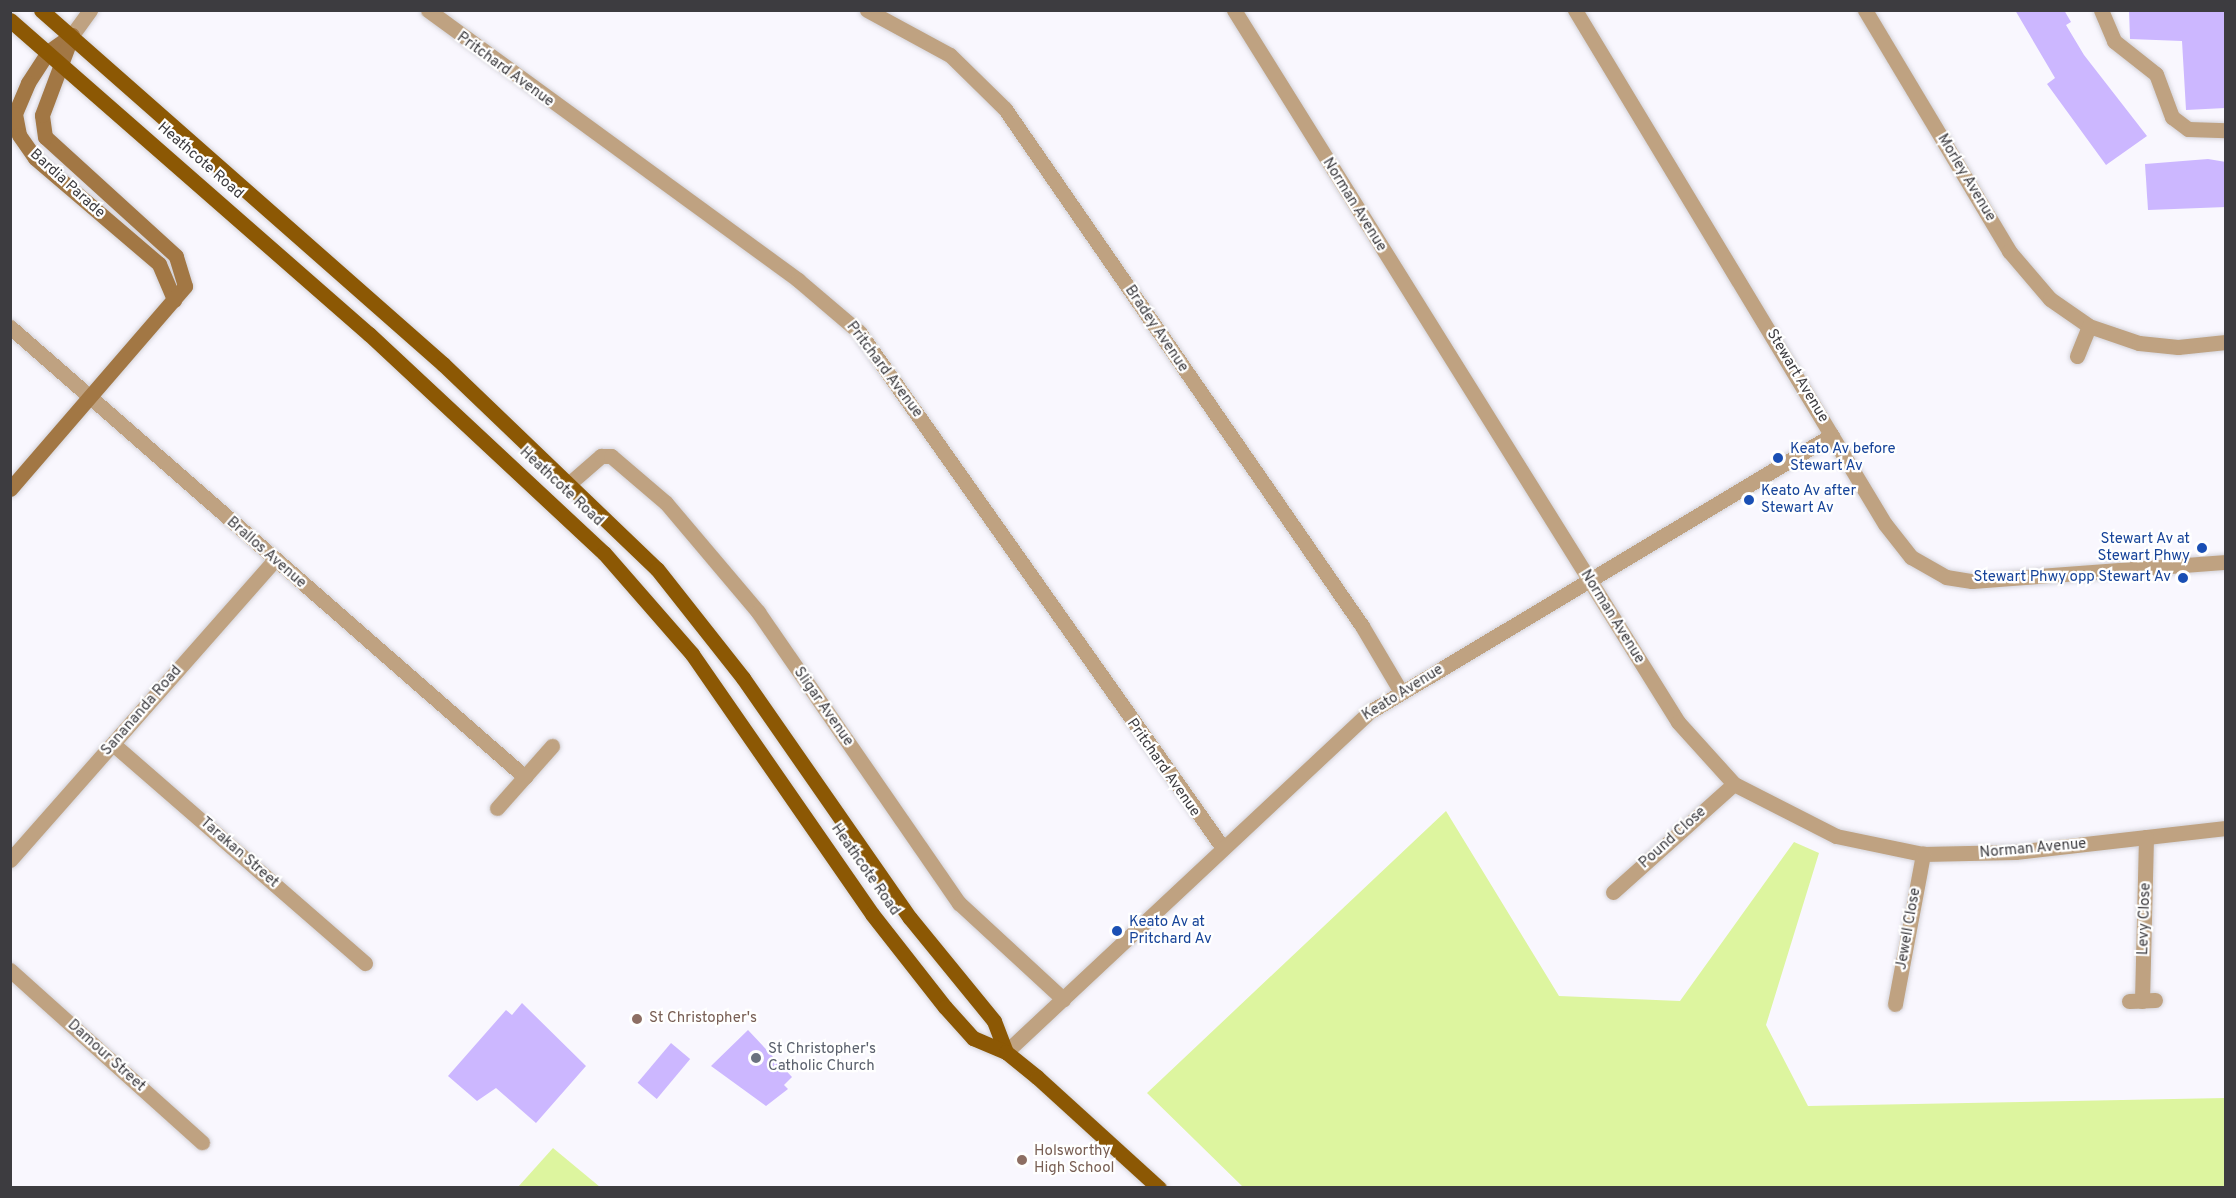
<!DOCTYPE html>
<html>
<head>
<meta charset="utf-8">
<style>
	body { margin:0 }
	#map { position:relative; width:2236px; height:1198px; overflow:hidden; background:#f9f7fe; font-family:Overpass,sans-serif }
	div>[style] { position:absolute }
	.green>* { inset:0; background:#ddf59f }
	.building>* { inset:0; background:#ccb7ff; transform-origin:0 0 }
	.roads { filter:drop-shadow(0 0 2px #d3d2d8) drop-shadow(0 0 2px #d3d2d8) }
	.street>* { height:15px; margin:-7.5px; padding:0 7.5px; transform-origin:7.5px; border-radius:7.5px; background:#bfa281 }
	.secondary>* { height:15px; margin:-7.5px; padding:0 7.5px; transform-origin:7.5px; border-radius:7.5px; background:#a27744 }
	.primary>* { height:15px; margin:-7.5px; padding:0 7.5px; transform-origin:7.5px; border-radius:7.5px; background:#8c5804 }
	.dots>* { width:16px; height:16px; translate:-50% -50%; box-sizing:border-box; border:3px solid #fff; border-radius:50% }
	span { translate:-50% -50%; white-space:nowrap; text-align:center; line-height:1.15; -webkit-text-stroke:4.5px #fff; paint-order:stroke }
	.street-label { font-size:15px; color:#3d3c40 }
	.transit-label { font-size:15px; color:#164399 }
	.left { translate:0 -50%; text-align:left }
	.right { translate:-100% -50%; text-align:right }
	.education-label { font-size:15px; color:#785e54 }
	.worship-label { font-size:15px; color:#5b616d }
	.frame { position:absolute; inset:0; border:12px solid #3d3c40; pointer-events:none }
</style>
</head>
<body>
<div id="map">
	<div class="green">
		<i style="clip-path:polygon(1446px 811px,1559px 996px,1680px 1001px,1794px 842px,1819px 853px,1766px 1025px,1808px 1106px,2225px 1098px,2225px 1187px,1243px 1187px,1147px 1093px)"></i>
		<i style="clip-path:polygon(553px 1148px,600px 1187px,518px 1187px)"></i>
	</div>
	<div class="building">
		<i style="clip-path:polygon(2015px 10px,2064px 10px,2071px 22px,2066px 25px,2084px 55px,2147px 136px,2106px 165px,2047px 84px,2055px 78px)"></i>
		<i style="clip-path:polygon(2129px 10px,2226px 10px,2225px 108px,2186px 110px,2182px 41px,2130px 39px)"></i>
		<i style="clip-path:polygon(2208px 159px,2226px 162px,2226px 207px,2148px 210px,2145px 164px)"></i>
		<i style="clip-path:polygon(522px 1003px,586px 1066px,536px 1123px,496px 1088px,477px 1101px,448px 1076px,506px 1010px,512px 1015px)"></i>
		<i style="clip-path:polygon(748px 1030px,792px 1077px,784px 1085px,788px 1089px,766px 1106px,711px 1066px)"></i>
		<i style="left:671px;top:1043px;width:25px;height:52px;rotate:40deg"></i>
	</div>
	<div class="roads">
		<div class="street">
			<i style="left:428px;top:10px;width:458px;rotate:36.1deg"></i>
			<i style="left:798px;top:280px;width:80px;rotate:40.4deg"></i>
			<i style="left:859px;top:332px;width:631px;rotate:54.8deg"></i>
			<i style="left:867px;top:10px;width:94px;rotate:28.5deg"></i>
			<i style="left:950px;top:55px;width:77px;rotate:44.5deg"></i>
			<i style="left:1005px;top:109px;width:628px;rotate:55.37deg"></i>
			<i style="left:1362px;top:626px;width:77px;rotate:59.4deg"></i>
			<i style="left:1234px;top:10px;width:839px;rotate:58.05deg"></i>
			<i style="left:1678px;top:722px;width:84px;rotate:47.9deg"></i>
			<i style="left:1734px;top:784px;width:114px;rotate:27deg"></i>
			<i style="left:1836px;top:836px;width:89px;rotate:11.7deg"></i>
			<i style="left:1923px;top:854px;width:92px;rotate:-1.2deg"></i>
			<i style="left:2015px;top:852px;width:212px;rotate:-6.5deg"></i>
			<i style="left:1575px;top:10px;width:600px;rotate:58.91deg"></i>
			<i style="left:1885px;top:524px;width:42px;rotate:51.8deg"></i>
			<i style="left:1911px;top:557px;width:40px;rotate:29.7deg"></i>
			<i style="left:1946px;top:577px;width:26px;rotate:9deg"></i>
			<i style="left:1972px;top:581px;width:255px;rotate:-4.3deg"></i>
			<i style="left:1865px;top:10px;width:281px;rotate:59.1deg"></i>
			<i style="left:2009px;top:251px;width:63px;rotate:49.5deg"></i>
			<i style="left:2050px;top:299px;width:47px;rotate:34.7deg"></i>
			<i style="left:2089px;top:326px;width:53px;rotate:18.8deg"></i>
			<i style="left:2139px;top:343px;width:39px;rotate:6deg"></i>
			<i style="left:2178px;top:347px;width:48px;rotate:-5.9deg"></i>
			<i style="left:2101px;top:10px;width:34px;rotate:67deg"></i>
			<i style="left:2114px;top:41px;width:53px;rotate:38.2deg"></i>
			<i style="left:2156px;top:74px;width:46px;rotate:69.6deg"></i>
			<i style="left:2172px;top:117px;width:20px;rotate:37deg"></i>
			<i style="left:2188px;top:129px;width:38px;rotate:2deg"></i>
			<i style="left:72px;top:35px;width:31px;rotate:-54deg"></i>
			<i style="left:10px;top:327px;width:684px;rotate:41.15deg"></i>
			<i style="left:2077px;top:356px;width:32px;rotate:-68deg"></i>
			<i style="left:571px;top:482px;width:40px;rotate:-41deg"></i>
			<i style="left:601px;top:456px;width:10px"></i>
			<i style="left:611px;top:456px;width:72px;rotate:40.5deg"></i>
			<i style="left:666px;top:503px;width:143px;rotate:49.8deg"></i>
			<i style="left:758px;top:612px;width:354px;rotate:55.4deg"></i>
			<i style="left:959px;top:903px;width:142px;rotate:42.7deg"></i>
			<i style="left:113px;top:744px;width:334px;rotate:41deg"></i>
			<i style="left:497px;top:808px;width:83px;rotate:-48.4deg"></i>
			<i style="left:10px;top:860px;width:399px;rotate:-48.6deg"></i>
			<i style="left:1613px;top:892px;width:162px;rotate:-41.8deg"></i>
			<i style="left:10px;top:970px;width:258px;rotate:41.9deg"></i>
			<i style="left:2129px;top:1001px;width:26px;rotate:-2deg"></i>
			<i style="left:2142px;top:1001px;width:164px;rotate:-88.6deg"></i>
			<i style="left:1895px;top:1004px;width:153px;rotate:-79.4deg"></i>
			<i style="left:1006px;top:1052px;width:500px;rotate:-43.1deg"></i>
			<i style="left:1371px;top:711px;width:537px;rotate:-30.91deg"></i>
		</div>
		<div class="secondary">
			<i style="left:72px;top:35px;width:29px;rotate:145deg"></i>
			<i style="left:48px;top:52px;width:37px;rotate:123deg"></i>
			<i style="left:28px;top:83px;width:34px;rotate:113deg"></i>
			<i style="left:15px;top:114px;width:21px;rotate:79deg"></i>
			<i style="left:19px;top:135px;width:28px;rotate:55deg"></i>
			<i style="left:35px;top:158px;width:163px;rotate:40.5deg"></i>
			<i style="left:159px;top:264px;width:39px;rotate:67deg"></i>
			<i style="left:10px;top:489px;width:268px;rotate:-49.2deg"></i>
			<i style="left:185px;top:286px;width:31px;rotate:-107deg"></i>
			<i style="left:176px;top:256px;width:177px;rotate:-137.7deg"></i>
			<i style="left:45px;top:137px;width:22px;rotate:-98deg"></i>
			<i style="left:42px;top:115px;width:85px;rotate:-69.4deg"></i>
		</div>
		<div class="primary">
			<i style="left:41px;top:10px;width:536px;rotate:41.37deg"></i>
			<i style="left:443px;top:364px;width:296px;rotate:43.8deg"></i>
			<i style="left:657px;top:569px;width:139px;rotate:51.7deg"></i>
			<i style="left:743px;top:678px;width:292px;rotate:55.2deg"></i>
			<i style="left:910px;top:918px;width:133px;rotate:50.8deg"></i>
			<i style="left:994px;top:1021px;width:33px;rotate:69deg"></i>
			<i style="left:10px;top:20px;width:477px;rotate:41.2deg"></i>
			<i style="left:369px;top:334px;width:321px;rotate:43deg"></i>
			<i style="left:604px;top:553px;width:134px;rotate:48.9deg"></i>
			<i style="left:692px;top:654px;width:316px;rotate:55.3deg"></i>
			<i style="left:872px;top:914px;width:118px;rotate:51.9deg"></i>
			<i style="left:945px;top:1007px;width:42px;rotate:47.9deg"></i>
			<i style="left:973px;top:1038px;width:36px;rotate:23deg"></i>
			<i style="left:1006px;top:1052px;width:40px;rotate:39deg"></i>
			<i style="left:1037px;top:1077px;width:165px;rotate:42.3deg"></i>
		</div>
	</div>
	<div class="dots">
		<i style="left:1778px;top:458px;background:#1a4fb4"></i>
		<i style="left:1749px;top:500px;background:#1a4fb4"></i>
		<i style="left:2202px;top:548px;background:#1a4fb4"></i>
		<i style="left:2183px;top:578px;background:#1a4fb4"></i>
		<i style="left:1117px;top:931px;background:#1a4fb4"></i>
		<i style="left:637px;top:1019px;background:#8d6e63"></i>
		<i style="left:756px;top:1058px;background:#6b7280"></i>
		<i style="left:1022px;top:1160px;background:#8d6e63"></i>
	</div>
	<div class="street-label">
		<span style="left:505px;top:70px;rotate:36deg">Pritchard Avenue</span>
		<span style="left:200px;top:161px;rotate:41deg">Heathcote Road</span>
		<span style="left:1966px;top:178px;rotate:59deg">Morley Avenue</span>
		<span style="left:67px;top:184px;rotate:42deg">Bardia Parade</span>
		<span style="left:1354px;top:205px;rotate:58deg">Norman Avenue</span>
		<span style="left:1156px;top:329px;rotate:56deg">Bradey Avenue</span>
		<span style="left:884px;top:370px;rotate:53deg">Pritchard Avenue</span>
		<span style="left:1797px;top:376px;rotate:59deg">Stewart Avenue</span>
		<span style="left:561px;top:487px;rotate:43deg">Heathcote Road</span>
		<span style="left:266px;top:553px;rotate:41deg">Brallos Avenue</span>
		<span style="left:1612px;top:617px;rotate:58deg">Norman Avenue</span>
		<span style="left:1403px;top:693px;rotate:-32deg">Keato Avenue</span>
		<span style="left:823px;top:707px;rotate:55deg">Sligar Avenue</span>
		<span style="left:142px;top:711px;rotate:-49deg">Sanananda Road</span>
		<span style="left:1163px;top:768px;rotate:55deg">Pritchard Avenue</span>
		<span style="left:1673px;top:838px;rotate:-42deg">Pound Close</span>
		<span style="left:2033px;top:849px;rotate:-5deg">Norman Avenue</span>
		<span style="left:239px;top:853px;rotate:41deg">Tarakan Street</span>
		<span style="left:865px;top:870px;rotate:55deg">Heathcote Road</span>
		<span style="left:2145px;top:919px;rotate:-88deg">Levy Close</span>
		<span style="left:1909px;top:929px;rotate:-80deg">Jewell Close</span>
		<span style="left:106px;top:1056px;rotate:42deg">Damour Street</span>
	</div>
	<div class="transit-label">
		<span class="left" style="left:1790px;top:458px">Keato Av before<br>Stewart Av</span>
		<span class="left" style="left:1761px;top:500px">Keato Av after<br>Stewart Av</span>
		<span class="right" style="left:2190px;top:548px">Stewart Av at<br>Stewart Phwy</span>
		<span class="right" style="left:2171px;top:578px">Stewart Phwy opp Stewart Av</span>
		<span class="left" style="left:1129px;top:931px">Keato Av at<br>Pritchard Av</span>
	</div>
	<div class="education-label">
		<span class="left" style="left:649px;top:1019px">St Christopher's</span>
		<span class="left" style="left:1034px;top:1160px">Holsworthy<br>High School</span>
	</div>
	<div class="worship-label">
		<span class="left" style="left:768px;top:1058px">St Christopher's<br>Catholic Church</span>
	</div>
	<div class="frame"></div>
</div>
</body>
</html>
